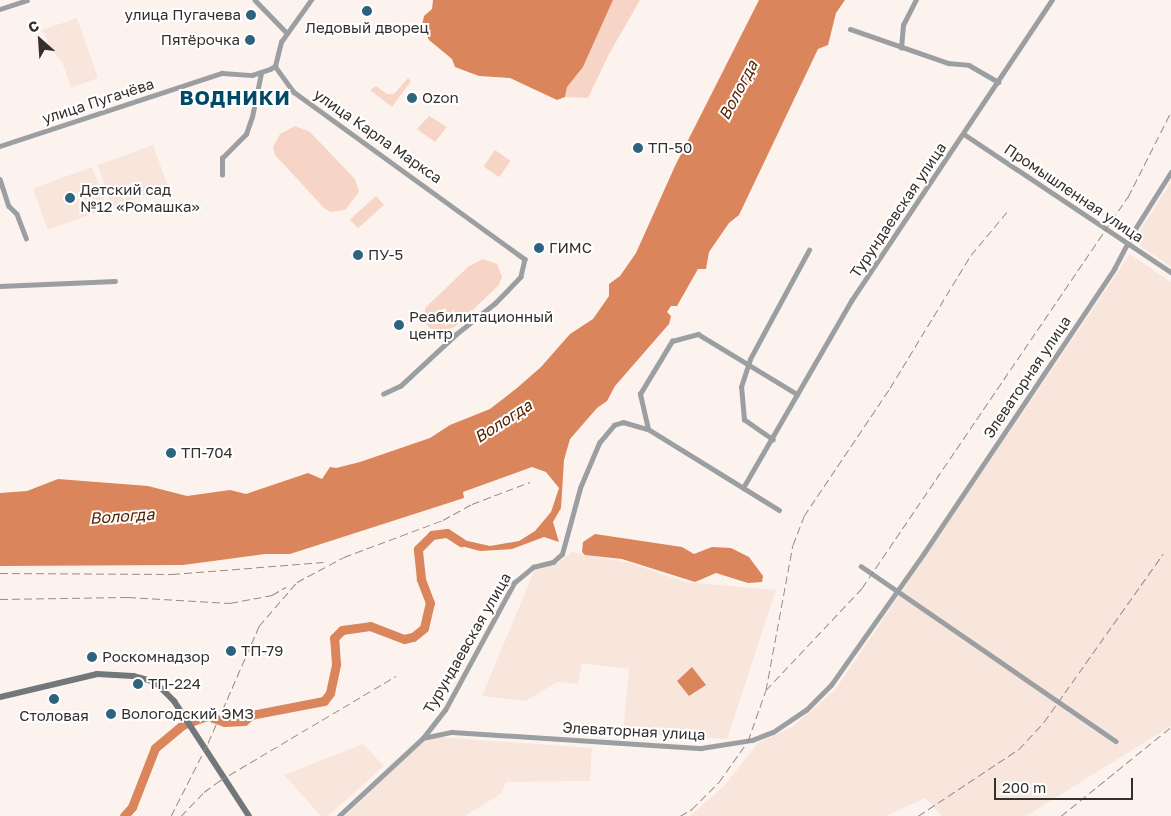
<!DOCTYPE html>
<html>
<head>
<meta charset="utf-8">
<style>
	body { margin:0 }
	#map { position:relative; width:1171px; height:816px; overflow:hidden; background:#fdf3ee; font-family:"Golos Text",sans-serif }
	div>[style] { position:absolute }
	.built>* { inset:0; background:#f8e6dd; transform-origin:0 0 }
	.green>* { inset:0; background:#f6d5c7; transform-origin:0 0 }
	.water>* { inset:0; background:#da855b }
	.river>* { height:9px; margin:-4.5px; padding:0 4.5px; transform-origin:4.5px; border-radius:4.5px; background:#da855b }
	.street>* { height:4.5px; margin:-2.25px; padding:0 2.25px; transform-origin:2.25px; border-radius:2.25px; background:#9b9fa2 }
	.secondary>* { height:6px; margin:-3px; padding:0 3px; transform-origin:3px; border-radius:3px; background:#71777a }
	.rail>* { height:1px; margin-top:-0.5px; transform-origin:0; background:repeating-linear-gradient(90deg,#938c89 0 8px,transparent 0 12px) }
	.dots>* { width:14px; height:14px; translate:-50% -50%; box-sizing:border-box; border:2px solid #fff; border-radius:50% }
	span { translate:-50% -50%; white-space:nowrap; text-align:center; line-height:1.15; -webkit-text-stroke:4px #fff; paint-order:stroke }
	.poi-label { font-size:15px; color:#34302e }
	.right { translate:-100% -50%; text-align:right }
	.left { translate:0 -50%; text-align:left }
	.street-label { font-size:15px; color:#34302e }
	.water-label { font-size:16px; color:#582202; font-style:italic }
	.district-label { font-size:20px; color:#004a67; font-weight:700; letter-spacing:1px }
	.north { position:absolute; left:15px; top:15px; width:50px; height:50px; -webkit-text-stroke:4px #fff; paint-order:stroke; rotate:334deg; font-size:14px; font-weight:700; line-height:20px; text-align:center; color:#34302e }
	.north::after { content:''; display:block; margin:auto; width:18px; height:22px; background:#34302e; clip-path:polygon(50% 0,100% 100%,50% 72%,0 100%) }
	.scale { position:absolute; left:994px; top:778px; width:139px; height:22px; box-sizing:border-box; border:2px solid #34302e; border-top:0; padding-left:6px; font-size:15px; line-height:18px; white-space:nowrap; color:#34302e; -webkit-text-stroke:4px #fff; paint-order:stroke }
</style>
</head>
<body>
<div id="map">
	<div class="built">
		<i style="clip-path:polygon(77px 18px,98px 78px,71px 88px,62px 62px,51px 49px,42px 30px)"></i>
		<i style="left:153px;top:145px;width:45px;height:59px;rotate:70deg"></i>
		<i style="left:92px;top:167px;width:44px;height:63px;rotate:70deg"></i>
		<i style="clip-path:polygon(1171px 182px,1171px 267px,1133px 241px)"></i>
		<i style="clip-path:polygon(1130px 254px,1171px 282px,1171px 726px,1026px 816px,942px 816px,925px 798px,886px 816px,690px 816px,723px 787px,758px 743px,792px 727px,835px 690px)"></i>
		<i style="clip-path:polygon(572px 552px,630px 563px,685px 582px,776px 590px,727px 739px,623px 733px,629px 669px,582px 663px,578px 684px,558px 682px,525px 701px,482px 696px,534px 571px,557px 564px)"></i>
		<i style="clip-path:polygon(440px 737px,592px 748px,590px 781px,506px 782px,502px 793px,465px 816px,345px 816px,415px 749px,424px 742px)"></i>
		<i style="clip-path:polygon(363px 744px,384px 766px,328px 816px,321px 816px,284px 775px)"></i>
	</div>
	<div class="green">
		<i style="clip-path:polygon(613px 0,640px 0,608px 56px,588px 98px,565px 97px,567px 87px,583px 67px)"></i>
		<i style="clip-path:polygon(408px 78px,411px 81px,392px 107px,370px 90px,376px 86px,387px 94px,394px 94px)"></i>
		<i style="clip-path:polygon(429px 116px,447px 127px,435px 142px,417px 129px)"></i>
		<i style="clip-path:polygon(295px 126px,310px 132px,355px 179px,359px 192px,345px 210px,331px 212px,325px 209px,275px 155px,273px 147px,280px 134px)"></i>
		<i style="left:495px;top:150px;width:19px;height:20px;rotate:35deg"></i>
		<i style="left:376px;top:196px;width:12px;height:35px;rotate:48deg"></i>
		<i style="clip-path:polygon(483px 259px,497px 264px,502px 277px,499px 285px,456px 326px,440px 334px,434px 332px,424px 322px,425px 308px,469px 266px)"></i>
	</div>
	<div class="water">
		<i style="clip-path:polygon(433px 0,613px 0,583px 67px,567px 87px,565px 97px,557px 100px,510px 78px,479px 76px,455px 67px,452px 59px,429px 40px,422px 25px,424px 16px,432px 9px)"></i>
		<i style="clip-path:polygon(759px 0,845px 0,836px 13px,828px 45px,818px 49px,739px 215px,729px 223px,709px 252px,706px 269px,698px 269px,677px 306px,671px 306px,667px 312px,671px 316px,669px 324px,615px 386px,607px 401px,597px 408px,570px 439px,564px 460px,561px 508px,553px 522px,559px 542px,544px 537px,512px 549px,480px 551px,465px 547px,450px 537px,490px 546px,519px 541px,535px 531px,551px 512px,559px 488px,546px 472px,532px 467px,463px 492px,464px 498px,290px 554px,265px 554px,183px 565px,0 566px,0 493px,27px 491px,58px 479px,148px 486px,187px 496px,230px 490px,246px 494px,308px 473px,322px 479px,330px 467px,336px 468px,360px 462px,430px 438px,450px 425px,490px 409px,517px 388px,541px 367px,570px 334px,593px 319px,609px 296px,609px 284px,620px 276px,636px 253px,675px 166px)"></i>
		<i style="clip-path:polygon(595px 534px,682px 547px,694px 554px,712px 547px,731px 548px,749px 557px,763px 576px,762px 582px,748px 583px,716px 573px,695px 582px,622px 559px,585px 555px,582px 552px,583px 542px)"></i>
		<i style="clip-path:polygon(692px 667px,706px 685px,689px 696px,677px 681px)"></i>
	</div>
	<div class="river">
		<i style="left:124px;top:816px;width:12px;rotate:-48deg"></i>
		<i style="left:132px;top:807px;width:63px;rotate:-68.7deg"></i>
		<i style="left:155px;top:748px;width:35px;rotate:-40deg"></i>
		<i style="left:182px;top:725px;width:27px;rotate:-20deg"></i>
		<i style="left:207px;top:716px;width:18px;rotate:19deg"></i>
		<i style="left:224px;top:722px;width:20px;rotate:-3deg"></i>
		<i style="left:244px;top:721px;width:9px;rotate:-41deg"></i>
		<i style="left:251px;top:715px;width:74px;rotate:-10.9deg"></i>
		<i style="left:324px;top:701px;width:10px;rotate:-53deg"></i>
		<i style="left:330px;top:693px;width:30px;rotate:-78deg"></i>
		<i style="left:336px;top:664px;width:26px;rotate:-94deg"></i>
		<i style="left:334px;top:638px;width:11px;rotate:-45deg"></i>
		<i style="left:342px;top:630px;width:28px;rotate:-8deg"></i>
		<i style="left:370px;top:626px;width:36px;rotate:21deg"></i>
		<i style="left:404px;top:639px;width:9px;rotate:-13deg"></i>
		<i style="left:413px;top:637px;width:14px;rotate:-39deg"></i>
		<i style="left:424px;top:628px;width:26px;rotate:-77deg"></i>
		<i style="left:430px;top:603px;width:26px;rotate:-111deg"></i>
		<i style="left:421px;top:579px;width:30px;rotate:-96deg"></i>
		<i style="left:418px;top:549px;width:20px;rotate:-45deg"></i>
		<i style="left:432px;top:535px;width:15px;rotate:-8deg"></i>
		<i style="left:447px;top:533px;width:17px;rotate:33deg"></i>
	</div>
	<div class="street">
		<i style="left:255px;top:0;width:46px;rotate:45.9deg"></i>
		<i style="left:0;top:9px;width:28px;rotate:-18deg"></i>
		<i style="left:850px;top:29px;width:104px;rotate:19.1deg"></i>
		<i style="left:948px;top:63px;width:21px;rotate:5deg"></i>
		<i style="left:969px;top:65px;width:34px;rotate:30deg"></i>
		<i style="left:901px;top:48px;width:23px;rotate:-85deg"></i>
		<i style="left:903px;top:25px;width:28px;rotate:-63deg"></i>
		<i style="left:275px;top:66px;width:32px;rotate:54deg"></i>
		<i style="left:294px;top:92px;width:285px;rotate:35.9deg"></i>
		<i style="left:525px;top:259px;width:18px;rotate:103deg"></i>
		<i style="left:521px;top:277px;width:36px;rotate:134deg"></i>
		<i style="left:496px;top:303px;width:50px;rotate:141.5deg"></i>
		<i style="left:457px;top:334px;width:76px;rotate:137.1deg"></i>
		<i style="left:401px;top:386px;width:19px;rotate:155deg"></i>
		<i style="left:964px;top:134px;width:249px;rotate:33.7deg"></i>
		<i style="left:0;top:146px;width:234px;rotate:-18.2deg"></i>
		<i style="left:222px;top:73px;width:30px;rotate:4deg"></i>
		<i style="left:252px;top:75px;width:19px;rotate:-18deg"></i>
		<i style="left:270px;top:69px;width:6px;rotate:-31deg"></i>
		<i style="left:275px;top:66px;width:25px;rotate:-76deg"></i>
		<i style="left:281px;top:42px;width:52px;rotate:-54.5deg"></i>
		<i style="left:222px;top:175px;width:17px;rotate:-90deg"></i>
		<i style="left:222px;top:158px;width:34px;rotate:-45deg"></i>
		<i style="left:246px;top:134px;width:18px;rotate:-71deg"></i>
		<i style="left:252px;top:117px;width:45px;rotate:-78.4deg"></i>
		<i style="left:0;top:179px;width:28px;rotate:72deg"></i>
		<i style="left:9px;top:206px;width:11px;rotate:45deg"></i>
		<i style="left:17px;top:214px;width:26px;rotate:69deg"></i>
		<i style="left:0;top:286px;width:115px;rotate:-2.5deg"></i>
		<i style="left:648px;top:429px;width:36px;rotate:-103deg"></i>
		<i style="left:640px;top:394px;width:62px;rotate:-58.9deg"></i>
		<i style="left:672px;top:341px;width:27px;rotate:-15deg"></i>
		<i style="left:698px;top:334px;width:116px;rotate:31.2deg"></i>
		<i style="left:773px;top:440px;width:35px;rotate:-145deg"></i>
		<i style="left:744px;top:420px;width:33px;rotate:-95deg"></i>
		<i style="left:741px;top:387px;width:29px;rotate:-72deg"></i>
		<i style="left:750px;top:359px;width:124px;rotate:-61.6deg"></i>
		<i style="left:743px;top:488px;width:216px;rotate:-60deg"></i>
		<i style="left:851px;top:301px;width:362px;rotate:-56.3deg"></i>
		<i style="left:861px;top:566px;width:309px;rotate:34.5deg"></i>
		<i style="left:423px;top:738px;width:30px;rotate:-12deg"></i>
		<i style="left:452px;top:732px;width:250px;rotate:3.7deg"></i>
		<i style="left:701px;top:748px;width:52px;rotate:-8.9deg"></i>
		<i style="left:752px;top:740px;width:22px;rotate:-21deg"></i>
		<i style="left:773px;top:732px;width:40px;rotate:-34deg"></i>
		<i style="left:806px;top:710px;width:35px;rotate:-45deg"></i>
		<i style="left:831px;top:685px;width:161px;rotate:-54.8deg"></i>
		<i style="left:924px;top:553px;width:342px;rotate:-56.2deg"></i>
		<i style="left:1114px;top:269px;width:45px;rotate:-62.3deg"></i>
		<i style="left:1135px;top:229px;width:67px;rotate:-57.7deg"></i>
		<i style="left:339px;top:816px;width:115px;rotate:-42.9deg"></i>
		<i style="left:423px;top:738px;width:36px;rotate:-52deg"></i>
		<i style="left:445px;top:710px;width:145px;rotate:-61.5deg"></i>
		<i style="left:514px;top:583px;width:25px;rotate:-40deg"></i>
		<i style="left:533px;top:567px;width:21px;rotate:-14deg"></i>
		<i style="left:553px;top:562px;width:12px;rotate:-42deg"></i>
		<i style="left:562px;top:554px;width:68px;rotate:-74.7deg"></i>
		<i style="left:580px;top:488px;width:49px;rotate:-67.1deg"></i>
		<i style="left:599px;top:443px;width:23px;rotate:-50deg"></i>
		<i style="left:614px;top:425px;width:9px;rotate:-18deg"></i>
		<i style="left:623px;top:422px;width:26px;rotate:16deg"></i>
		<i style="left:648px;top:429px;width:154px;rotate:31.7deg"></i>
	</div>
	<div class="secondary">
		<i style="left:0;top:697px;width:100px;rotate:-13.3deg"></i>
		<i style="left:97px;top:674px;width:36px;rotate:3deg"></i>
		<i style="left:133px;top:676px;width:23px;rotate:15deg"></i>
		<i style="left:155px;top:682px;width:27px;rotate:45deg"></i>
		<i style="left:174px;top:701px;width:137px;rotate:56.9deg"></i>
	</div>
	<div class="rail">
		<i style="left:0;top:573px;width:172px;rotate:0.3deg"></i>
		<i style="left:172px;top:574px;width:152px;rotate:-4.5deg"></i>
		<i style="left:0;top:599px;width:128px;rotate:-0.9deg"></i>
		<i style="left:128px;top:597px;width:102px;rotate:3.4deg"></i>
		<i style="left:230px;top:603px;width:43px;rotate:-10.8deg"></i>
		<i style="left:272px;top:595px;width:16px;rotate:-30deg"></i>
		<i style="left:766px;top:690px;width:140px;rotate:-46.7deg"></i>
		<i style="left:862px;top:588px;width:473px;rotate:-55.8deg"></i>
		<i style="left:1128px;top:197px;width:95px;rotate:-63.2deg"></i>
		<i style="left:171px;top:816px;width:82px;rotate:-63.1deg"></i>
		<i style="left:208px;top:743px;width:128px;rotate:-66.4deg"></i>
		<i style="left:259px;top:626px;width:58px;rotate:-49.2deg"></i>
		<i style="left:297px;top:582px;width:53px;rotate:-28deg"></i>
		<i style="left:344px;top:557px;width:106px;rotate:-20.5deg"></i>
		<i style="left:443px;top:520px;width:33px;rotate:-29deg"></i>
		<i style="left:472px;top:504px;width:62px;rotate:-20.8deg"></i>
		<i style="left:181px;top:816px;width:33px;rotate:-46deg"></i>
		<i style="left:204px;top:792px;width:19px;rotate:-36deg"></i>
		<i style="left:219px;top:781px;width:206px;rotate:-30.7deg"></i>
		<i style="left:680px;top:816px;width:14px;rotate:-30deg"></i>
		<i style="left:692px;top:809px;width:38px;rotate:-45deg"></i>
		<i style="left:719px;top:782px;width:50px;rotate:-54.7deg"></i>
		<i style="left:748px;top:741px;width:54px;rotate:-70.6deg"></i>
		<i style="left:766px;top:690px;width:147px;rotate:-79.5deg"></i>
		<i style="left:793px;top:545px;width:31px;rotate:-69deg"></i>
		<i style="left:804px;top:516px;width:154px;rotate:-56.1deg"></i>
		<i style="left:890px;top:388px;width:156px;rotate:-58.7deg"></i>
		<i style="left:971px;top:255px;width:56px;rotate:-50.1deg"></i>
		<i style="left:918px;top:816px;width:121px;rotate:-33.6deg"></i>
		<i style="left:1019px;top:749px;width:37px;rotate:-47deg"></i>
		<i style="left:1044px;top:722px;width:206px;rotate:-54.7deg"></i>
		<i style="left:1061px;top:816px;width:141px;rotate:-39deg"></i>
	</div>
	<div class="dots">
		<i style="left:367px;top:11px;background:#2d637e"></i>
		<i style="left:251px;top:15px;background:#2d637e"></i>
		<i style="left:250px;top:40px;background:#2d637e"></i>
		<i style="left:412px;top:98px;background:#2d637e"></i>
		<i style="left:638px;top:148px;background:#2d637e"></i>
		<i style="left:70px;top:198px;background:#2d637e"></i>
		<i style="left:539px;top:248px;background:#2d637e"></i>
		<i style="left:358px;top:255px;background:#2d637e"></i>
		<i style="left:399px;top:325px;background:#2d637e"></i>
		<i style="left:171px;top:453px;background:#2d637e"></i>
		<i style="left:231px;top:651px;background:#2d637e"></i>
		<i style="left:92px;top:657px;background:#2d637e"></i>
		<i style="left:138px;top:684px;background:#2d637e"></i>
		<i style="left:54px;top:699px;background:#2d637e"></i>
		<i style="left:111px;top:714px;background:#2d637e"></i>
	</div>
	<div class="poi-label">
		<span class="right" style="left:241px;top:15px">улица Пугачева</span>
		<span style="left:367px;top:28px">Ледовый дворец</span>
		<span class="right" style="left:240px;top:40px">Пятёрочка</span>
		<span class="left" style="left:422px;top:98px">Ozon</span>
		<span class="left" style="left:648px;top:148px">ТП-50</span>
		<span class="left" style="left:80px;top:198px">Детский сад<br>№12 «Ромашка»</span>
		<span class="left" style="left:549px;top:248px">ГИМС</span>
		<span class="left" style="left:368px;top:255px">ПУ-5</span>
		<span class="left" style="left:409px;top:325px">Реабилитационный<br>центр</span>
		<span class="left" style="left:181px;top:453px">ТП-704</span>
		<span class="left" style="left:241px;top:651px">ТП-79</span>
		<span class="left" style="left:102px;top:657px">Роскомнадзор</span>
		<span class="left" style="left:148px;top:684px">ТП-224</span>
		<span class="left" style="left:121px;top:714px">Вологодский ЭМЗ</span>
		<span style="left:54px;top:716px">Столовая</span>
	</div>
	<div class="street-label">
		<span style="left:98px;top:101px;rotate:-18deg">улица Пугачёва</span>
		<span style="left:378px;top:136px;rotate:35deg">улица Карла Маркса</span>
		<span style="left:1074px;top:193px;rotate:34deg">Промышленная улица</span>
		<span style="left:898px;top:210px;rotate:-56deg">Турундаевская улица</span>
		<span style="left:1027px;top:377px;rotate:-56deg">Элеваторная улица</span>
		<span style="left:467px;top:643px;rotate:-60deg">Турундаевская улица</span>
		<span style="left:634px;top:731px;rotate:3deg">Элеваторная улица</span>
	</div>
	<div class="water-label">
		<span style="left:738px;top:90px;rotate:-62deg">Вологда</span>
		<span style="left:503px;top:421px;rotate:-33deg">Вологда</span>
		<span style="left:122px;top:516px;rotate:-4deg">Вологда</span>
	</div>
	<div class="district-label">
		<span style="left:235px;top:97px">ВОДНИКИ</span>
	</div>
	<div class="north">С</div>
	<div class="scale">200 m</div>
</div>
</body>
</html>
